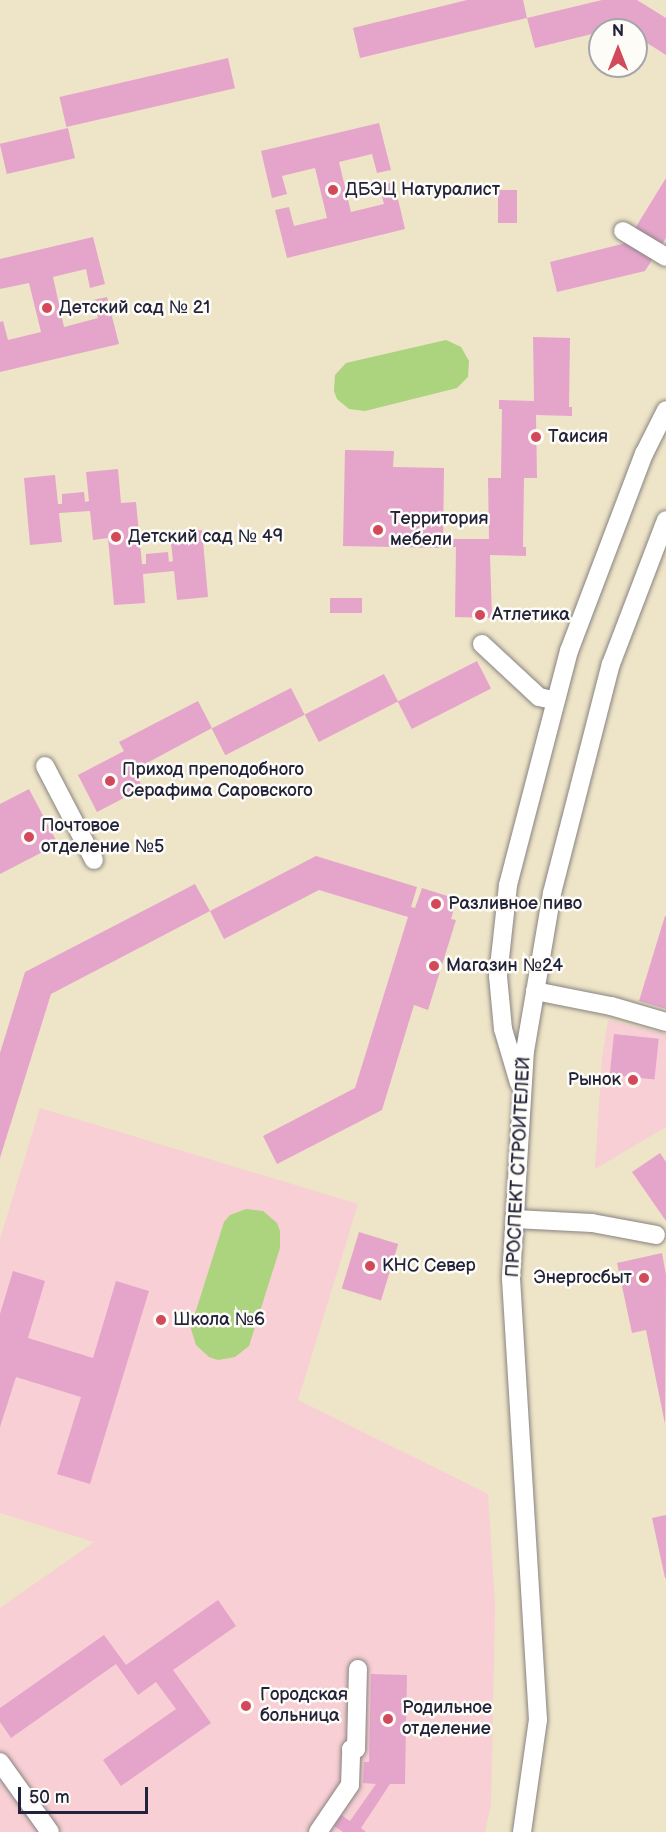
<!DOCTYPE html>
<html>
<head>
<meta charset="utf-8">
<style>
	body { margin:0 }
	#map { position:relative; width:666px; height:1832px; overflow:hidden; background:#eee4c7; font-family:"Balsamiq Sans",sans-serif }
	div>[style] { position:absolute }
	.built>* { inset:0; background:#f7cfd4 }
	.green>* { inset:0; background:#acd37d }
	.building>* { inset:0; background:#e5a5cb; transform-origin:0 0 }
	.roads { filter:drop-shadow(0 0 2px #888381) drop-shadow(0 0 2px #888381) }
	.minor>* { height:18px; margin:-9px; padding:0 9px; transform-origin:9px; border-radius:9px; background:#fff }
	.dots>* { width:16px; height:16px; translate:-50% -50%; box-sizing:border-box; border:3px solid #fdfcf7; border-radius:50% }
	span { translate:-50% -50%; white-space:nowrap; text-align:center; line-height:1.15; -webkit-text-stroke:5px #fdfcf7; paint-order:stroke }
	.poi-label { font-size:18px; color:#22223b }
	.left { translate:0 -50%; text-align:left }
	.right { translate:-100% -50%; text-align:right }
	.street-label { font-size:18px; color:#22223b }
	.north { position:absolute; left:588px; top:18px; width:60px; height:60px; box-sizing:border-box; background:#fdfcf7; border:2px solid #a5a5ac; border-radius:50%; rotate:0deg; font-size:16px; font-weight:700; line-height:24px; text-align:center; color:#22223b }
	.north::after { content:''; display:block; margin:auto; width:21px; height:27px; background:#d1495b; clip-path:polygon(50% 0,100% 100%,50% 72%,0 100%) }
	.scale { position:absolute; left:18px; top:1787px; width:130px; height:27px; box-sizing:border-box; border:3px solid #22223b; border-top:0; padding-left:8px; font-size:18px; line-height:21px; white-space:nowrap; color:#22223b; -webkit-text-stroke:4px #fdfcf7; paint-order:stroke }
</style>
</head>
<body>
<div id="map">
	<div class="built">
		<i style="clip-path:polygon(608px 1020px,666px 1034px,666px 1127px,595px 1169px,602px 1059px)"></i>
		<i style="clip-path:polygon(40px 1108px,358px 1204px,298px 1400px,488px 1494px,495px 1607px,491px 1804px,485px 1832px,0 1832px,0 1608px,94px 1542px,0 1513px,0 1239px)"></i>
	</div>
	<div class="green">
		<i style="clip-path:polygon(446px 340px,461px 347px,469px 361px,468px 377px,457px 388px,365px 411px,349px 409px,337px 399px,334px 391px,335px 375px,346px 363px)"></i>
		<i style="clip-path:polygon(246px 1209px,263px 1211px,277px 1223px,280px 1231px,280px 1248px,249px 1346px,235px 1357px,218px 1360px,209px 1357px,196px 1345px,191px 1329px,193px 1320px,224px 1222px,230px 1215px)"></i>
	</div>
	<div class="building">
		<i style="clip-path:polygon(467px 0,523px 0,527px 18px,602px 0,637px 0,666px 18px,666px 55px,636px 36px,636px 30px,621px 27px,600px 30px,600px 32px,535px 48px,527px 18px,360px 58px,353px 28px)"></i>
		<i style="left:228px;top:58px;width:31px;height:173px;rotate:77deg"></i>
		<i style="clip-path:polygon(379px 123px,391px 170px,377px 173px,372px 154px,339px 162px,351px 212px,384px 204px,379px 186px,394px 182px,405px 229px,287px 258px,275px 210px,289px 207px,294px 226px,327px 218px,315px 168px,282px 176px,287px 194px,272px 198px,261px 151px)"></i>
		<i style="left:68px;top:128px;width:31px;height:70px;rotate:77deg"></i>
		<i style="clip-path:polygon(666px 178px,666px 238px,645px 271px,557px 292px,550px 262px,626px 243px)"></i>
		<i style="left:498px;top:190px;width:19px;height:33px"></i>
		<i style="clip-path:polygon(93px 237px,105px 284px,90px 288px,86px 269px,53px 277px,64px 327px,98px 318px,93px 300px,107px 297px,119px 344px,0 372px,0 322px,3px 321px,8px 340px,41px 332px,29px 283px,0 289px,0 259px)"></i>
		<i style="clip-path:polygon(533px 337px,570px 338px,569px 407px,572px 407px,572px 416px,536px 415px,537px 478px,524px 478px,523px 547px,526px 547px,526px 556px,490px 555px,492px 618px,455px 617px,456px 547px,453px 547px,453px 539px,489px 539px,488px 478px,501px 478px,502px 409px,499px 409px,499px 400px,534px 401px)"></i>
		<i style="clip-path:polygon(345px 450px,394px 451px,393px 467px,444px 468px,443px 548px,343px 546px)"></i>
		<i style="clip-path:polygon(118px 469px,121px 503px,136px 502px,142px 564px,146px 564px,146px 554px,168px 552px,169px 562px,173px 561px,170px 533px,202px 530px,208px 597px,177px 600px,174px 571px,143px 574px,145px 603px,114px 605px,108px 538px,93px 540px,90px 511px,59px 513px,62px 542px,30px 545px,24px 478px,55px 475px,58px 504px,62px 504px,62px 494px,84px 492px,85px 502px,89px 501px,86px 472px)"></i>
		<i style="left:330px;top:598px;width:32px;height:15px"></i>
		<i style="left:477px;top:661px;width:31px;height:89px;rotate:63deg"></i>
		<i style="left:384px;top:674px;width:31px;height:89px;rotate:63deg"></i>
		<i style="left:291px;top:688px;width:30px;height:89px;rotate:63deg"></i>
		<i style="clip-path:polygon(198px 701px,212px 728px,134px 770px,143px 788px,97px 812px,78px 775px,124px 751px,119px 742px)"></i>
		<i style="clip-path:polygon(29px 789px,58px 844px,0 874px,0 804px)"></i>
		<i style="clip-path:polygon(316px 856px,417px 887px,411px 907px,415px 908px,422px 888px,457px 899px,451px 919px,456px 920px,428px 1010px,414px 1005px,382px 1110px,277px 1164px,263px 1136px,355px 1088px,408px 917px,319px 890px,224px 939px,210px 911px)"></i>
		<i style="clip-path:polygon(195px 884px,210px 911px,51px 994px,0 1158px,0 1053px,25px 972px)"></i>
		<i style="clip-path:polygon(665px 916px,666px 916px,666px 1009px,639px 1001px)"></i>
		<i style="left:614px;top:1034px;width:45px;height:41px;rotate:6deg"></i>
		<i style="clip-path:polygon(660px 1153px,666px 1162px,666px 1221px,632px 1172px)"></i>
		<i style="left:359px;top:1232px;width:41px;height:59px;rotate:17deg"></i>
		<i style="clip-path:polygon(662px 1253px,666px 1275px,665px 1424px,646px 1330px,632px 1333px,617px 1263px)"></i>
		<i style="clip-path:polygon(13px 1271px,45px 1281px,28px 1338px,93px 1358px,116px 1281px,149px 1291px,90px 1484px,57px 1474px,81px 1397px,16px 1377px,0 1427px,0 1314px)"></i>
		<i style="clip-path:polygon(666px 1515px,666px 1578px,665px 1578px,652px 1518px)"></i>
		<i style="clip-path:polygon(218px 1600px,236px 1626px,173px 1670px,211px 1723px,121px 1786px,103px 1760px,176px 1709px,156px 1682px,138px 1695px,116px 1664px,11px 1738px,0 1722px,0 1708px,104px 1635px,126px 1665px)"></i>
		<i style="clip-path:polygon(371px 1674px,407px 1675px,405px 1784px,390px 1784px,361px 1828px,366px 1832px,343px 1832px,334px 1826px,341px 1815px,350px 1821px,376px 1784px,363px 1783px,364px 1762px,369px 1762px)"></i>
	</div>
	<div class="roads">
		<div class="minor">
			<i style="left:623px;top:231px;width:50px;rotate:31.2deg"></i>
			<i style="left:482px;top:644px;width:78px;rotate:42.9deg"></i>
			<i style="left:539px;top:697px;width:17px;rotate:13deg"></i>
			<i style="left:45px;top:766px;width:106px;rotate:62.5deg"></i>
			<i style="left:535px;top:991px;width:77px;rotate:11.2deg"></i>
			<i style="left:611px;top:1006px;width:57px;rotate:16.2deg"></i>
			<i style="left:519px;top:1083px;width:56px;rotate:-106.5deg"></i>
			<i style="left:503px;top:1029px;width:53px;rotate:-95.4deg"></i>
			<i style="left:498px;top:976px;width:92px;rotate:-83.7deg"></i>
			<i style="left:508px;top:885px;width:242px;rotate:-75.4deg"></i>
			<i style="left:569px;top:651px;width:211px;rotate:-69.2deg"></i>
			<i style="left:644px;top:454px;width:49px;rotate:-63.4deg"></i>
			<i style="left:515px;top:1219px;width:77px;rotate:3deg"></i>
			<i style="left:592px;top:1223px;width:65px;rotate:10.6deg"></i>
			<i style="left:0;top:1762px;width:86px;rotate:54.5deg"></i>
			<i style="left:318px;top:1832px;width:57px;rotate:-55.8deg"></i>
			<i style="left:350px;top:1785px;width:36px;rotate:-88deg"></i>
			<i style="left:351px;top:1749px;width:5px"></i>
			<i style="left:356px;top:1749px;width:80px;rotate:-88.6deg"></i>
			<i style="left:522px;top:1832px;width:113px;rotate:-81.9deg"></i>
			<i style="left:538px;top:1720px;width:443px;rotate:-93.5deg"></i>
			<i style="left:511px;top:1278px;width:227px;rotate:-86.5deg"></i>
			<i style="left:525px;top:1051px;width:160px;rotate:-80.3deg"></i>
			<i style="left:552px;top:893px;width:236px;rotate:-75.6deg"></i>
			<i style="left:611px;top:664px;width:154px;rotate:-69.1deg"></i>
		</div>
	</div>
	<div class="dots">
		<i style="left:333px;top:190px;background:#d1495b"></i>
		<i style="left:47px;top:308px;background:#d1495b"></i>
		<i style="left:536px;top:437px;background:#d1495b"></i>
		<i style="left:378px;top:530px;background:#d1495b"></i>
		<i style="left:116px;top:537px;background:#d1495b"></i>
		<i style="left:480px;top:615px;background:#d1495b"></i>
		<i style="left:110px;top:781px;background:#d1495b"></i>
		<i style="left:29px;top:837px;background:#d1495b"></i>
		<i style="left:436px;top:904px;background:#d1495b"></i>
		<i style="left:434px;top:966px;background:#d1495b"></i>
		<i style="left:633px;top:1080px;background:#d1495b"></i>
		<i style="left:370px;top:1266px;background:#d1495b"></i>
		<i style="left:644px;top:1278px;background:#d1495b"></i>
		<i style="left:161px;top:1320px;background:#d1495b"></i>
		<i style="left:246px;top:1706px;background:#d1495b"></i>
		<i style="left:388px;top:1719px;background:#d1495b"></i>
	</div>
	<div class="poi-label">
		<span class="left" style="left:345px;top:190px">ДБЭЦ Натуралист</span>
		<span class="left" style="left:59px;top:308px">Детский сад № 21</span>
		<span class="left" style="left:548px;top:437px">Таисия</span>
		<span class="left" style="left:390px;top:530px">Территория<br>мебели</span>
		<span class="left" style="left:128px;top:537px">Детский сад № 49</span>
		<span class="left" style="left:492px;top:615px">Атлетика</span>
		<span class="left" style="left:122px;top:781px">Приход преподобного<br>Серафима Саровского</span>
		<span class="left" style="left:41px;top:837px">Почтовое<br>отделение №5</span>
		<span class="left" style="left:448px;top:904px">Разливное пиво</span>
		<span class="left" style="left:446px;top:966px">Магазин №24</span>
		<span class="right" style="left:621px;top:1080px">Рынок</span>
		<span class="left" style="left:382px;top:1266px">КНС Север</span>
		<span class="right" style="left:632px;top:1278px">Энергосбыт</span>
		<span class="left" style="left:173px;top:1320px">Школа №6</span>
		<span class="left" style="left:260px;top:1706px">Городская<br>больница</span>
		<span class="left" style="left:402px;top:1719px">Родильное<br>отделение</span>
	</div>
	<div class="street-label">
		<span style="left:519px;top:1167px;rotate:-87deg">ПРОСПЕКТ СТРОИТЕЛЕЙ</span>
	</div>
	<div class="north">N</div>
	<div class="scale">50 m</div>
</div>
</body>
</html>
